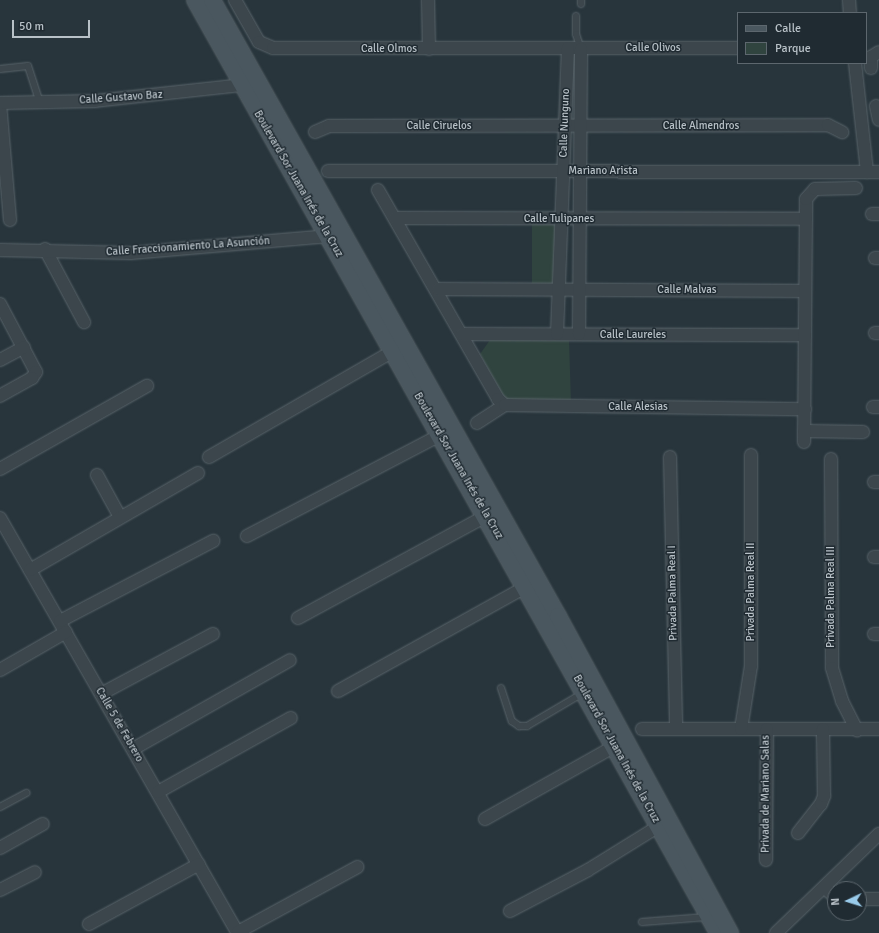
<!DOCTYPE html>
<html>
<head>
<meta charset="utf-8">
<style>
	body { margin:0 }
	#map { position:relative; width:879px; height:933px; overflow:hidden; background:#28353c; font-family:Signika,sans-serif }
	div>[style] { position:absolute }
	.green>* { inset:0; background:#30443f; transform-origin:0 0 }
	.roads { filter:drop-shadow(0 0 1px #59646a) drop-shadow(0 0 1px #59646a) }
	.lane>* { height:6px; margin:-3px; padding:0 3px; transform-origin:3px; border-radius:3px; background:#3c464c }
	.street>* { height:12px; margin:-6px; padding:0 6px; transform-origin:6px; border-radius:6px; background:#3c464c }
	.secondary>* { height:16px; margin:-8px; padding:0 8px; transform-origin:8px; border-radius:8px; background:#4a575f }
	span { translate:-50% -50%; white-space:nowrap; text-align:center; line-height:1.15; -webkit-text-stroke:3px #202b32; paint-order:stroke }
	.street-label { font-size:11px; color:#b8c1c7 }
	.legend { position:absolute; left:737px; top:12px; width:130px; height:52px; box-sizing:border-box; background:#202b32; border:1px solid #5d676e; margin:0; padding:5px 7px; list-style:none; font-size:12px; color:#b8c1c7 }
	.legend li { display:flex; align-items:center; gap:8px; height:20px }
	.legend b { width:20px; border:1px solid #5d676e }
	.north { position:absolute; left:827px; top:881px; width:40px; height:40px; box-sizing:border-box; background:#202b32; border:1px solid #5d676e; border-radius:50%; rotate:266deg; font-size:11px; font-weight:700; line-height:16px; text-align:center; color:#b8c1c7 }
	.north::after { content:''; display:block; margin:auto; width:14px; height:18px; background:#99cbeb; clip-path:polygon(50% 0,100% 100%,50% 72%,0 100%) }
	.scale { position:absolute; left:12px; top:20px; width:78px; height:18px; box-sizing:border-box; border:2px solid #b8c1c7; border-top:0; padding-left:5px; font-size:12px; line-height:14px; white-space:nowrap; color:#b8c1c7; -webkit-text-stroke:3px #202b32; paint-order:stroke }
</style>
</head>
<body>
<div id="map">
	<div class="green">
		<i style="left:532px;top:221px;width:27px;height:63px"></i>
		<i style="clip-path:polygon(490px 340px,569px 340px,571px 404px,508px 404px,480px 354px)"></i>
	</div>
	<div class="roads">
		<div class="lane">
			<i style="left:581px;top:0;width:4px;rotate:90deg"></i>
			<i style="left:576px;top:16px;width:18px;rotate:90deg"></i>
			<i style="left:576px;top:34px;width:16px;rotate:72deg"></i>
			<i style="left:0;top:69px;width:28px;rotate:-6deg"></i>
			<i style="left:28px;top:66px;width:36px;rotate:72deg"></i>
			<i style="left:501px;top:688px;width:35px;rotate:72deg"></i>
			<i style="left:512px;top:721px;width:9px;rotate:36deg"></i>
			<i style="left:519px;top:726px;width:8px"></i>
			<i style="left:527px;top:726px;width:65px;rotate:-30.5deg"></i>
			<i style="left:0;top:807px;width:30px;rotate:-28deg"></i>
			<i style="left:642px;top:922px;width:65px;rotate:-4.4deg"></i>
		</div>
		<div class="street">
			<i style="left:235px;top:0;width:48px;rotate:60.3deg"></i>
			<i style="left:259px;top:42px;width:15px;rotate:23deg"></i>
			<i style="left:273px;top:48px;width:465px"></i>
			<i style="left:428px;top:0;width:49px;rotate:88.8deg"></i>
			<i style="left:849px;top:0;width:13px;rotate:86deg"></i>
			<i style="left:855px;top:63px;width:110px;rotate:83.7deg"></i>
			<i style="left:871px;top:68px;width:11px;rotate:-90deg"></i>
			<i style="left:871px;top:57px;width:9px;rotate:-32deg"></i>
			<i style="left:876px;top:106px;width:14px;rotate:78deg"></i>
			<i style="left:315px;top:132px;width:15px;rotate:-23deg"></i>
			<i style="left:329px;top:126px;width:499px;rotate:-0.1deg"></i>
			<i style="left:828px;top:125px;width:16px;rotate:27deg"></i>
			<i style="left:328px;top:171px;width:551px;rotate:0.1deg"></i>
			<i style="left:378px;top:190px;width:241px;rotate:60.1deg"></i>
			<i style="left:498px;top:399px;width:9px;rotate:41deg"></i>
			<i style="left:872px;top:214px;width:7px"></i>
			<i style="left:395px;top:218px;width:411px;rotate:0.1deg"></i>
			<i style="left:10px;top:220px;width:117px;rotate:-94.9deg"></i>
			<i style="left:0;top:103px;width:95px;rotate:-1.2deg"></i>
			<i style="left:95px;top:101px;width:148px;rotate:-6.2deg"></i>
			<i style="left:45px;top:249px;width:83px;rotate:61.9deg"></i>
			<i style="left:0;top:250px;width:131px;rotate:1.3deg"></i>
			<i style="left:131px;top:253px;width:199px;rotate:-4.9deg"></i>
			<i style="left:875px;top:258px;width:4px"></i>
			<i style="left:438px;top:289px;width:367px;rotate:0.3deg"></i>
			<i style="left:0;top:304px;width:77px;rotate:62.1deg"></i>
			<i style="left:36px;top:372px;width:7px;rotate:124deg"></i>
			<i style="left:32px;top:378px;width:37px;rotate:151deg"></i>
			<i style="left:875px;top:333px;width:4px"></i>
			<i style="left:462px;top:334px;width:343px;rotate:0.2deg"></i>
			<i style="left:557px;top:334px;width:286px;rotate:-87.8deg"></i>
			<i style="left:579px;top:334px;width:285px;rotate:-89.6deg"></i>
			<i style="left:0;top:360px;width:27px;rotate:-28deg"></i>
			<i style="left:873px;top:407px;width:6px"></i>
			<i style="left:477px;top:423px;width:33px;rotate:-33deg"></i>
			<i style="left:505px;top:405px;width:300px;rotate:0.8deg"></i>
			<i style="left:804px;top:431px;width:59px;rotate:1deg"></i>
			<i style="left:804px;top:442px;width:243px;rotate:-89.5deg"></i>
			<i style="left:806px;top:199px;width:13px;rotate:-48deg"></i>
			<i style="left:815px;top:189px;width:41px;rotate:-1.4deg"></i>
			<i style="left:209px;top:457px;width:212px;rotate:-29.9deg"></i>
			<i style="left:670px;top:457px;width:272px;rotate:88.7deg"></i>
			<i style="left:831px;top:459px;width:209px;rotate:89.7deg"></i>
			<i style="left:832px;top:668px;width:34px;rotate:73deg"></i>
			<i style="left:842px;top:701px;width:33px;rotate:63deg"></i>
			<i style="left:0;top:469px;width:169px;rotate:-29.5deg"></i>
			<i style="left:97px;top:475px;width:48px;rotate:61.3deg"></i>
			<i style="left:874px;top:482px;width:5px"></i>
			<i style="left:0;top:518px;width:478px;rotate:60.2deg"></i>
			<i style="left:247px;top:536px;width:218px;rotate:-27.6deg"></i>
			<i style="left:874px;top:557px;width:5px"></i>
			<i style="left:30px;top:570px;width:194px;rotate:-30deg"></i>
			<i style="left:298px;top:618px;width:214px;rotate:-28.5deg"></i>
			<i style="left:60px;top:621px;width:173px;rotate:-27.6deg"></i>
			<i style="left:874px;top:634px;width:5px"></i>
			<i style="left:0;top:670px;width:76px;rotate:-29.9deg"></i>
			<i style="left:338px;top:691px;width:215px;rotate:-29deg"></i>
			<i style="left:101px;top:694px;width:127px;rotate:-28.2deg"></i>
			<i style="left:642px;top:729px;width:237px"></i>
			<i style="left:741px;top:729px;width:64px;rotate:-81deg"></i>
			<i style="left:751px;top:666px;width:211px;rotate:-90deg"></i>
			<i style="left:133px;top:749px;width:180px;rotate:-29.5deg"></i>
			<i style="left:158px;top:792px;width:152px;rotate:-29.1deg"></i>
			<i style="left:485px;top:819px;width:149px;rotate:-29.3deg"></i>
			<i style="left:798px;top:833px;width:37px;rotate:-52deg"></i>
			<i style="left:821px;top:804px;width:9px;rotate:-69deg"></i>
			<i style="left:824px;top:796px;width:67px;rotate:-90.9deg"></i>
			<i style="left:0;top:848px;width:49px;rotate:-29.2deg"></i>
			<i style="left:766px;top:860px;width:131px;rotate:-89.6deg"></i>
			<i style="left:825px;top:888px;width:13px;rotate:42deg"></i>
			<i style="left:0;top:890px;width:39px;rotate:-27deg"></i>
			<i style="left:859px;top:899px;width:20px"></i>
			<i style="left:510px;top:911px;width:88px;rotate:-27.7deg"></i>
			<i style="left:588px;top:870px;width:84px;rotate:-31.8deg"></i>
			<i style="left:89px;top:924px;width:125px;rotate:-28.6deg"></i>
			<i style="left:238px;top:932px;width:136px;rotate:-28.6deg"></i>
			<i style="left:776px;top:933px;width:143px;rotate:-43.9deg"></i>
		</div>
		<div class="secondary">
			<i style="left:195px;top:0;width:1070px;rotate:60.73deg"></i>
			<i style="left:212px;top:0;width:707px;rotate:60.68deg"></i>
			<i style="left:558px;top:616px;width:361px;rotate:61.5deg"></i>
		</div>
	</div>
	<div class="street-label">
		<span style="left:653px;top:48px">Calle Olivos</span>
		<span style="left:389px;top:49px">Calle Olmos</span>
		<span style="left:121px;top:98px;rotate:-4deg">Calle Gustavo Baz</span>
		<span style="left:565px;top:123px;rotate:-88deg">Calle Nunguno</span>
		<span style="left:439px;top:126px">Calle Ciruelos</span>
		<span style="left:701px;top:126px">Calle Almendros</span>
		<span style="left:603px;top:171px">Mariano Arista</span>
		<span style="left:298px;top:184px;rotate:60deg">Boulevard Sor Juana Inés de la Cruz</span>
		<span style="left:559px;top:219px">Calle Tulipanes</span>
		<span style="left:188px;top:247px;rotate:-4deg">Calle Fraccionamiento La Asunción</span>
		<span style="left:687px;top:290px">Calle Malvas</span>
		<span style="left:633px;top:335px">Calle Laureles</span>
		<span style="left:638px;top:407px">Calle Alesias</span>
		<span style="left:458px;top:466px;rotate:60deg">Boulevard Sor Juana Inés de la Cruz</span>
		<span style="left:751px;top:592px;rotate:-90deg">Privada Palma Real II</span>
		<span style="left:673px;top:593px;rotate:-91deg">Privada Palma Real I</span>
		<span style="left:831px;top:597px;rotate:-90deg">Privada Palma Real III</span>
		<span style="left:119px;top:725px;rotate:60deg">Calle 5 de Febrero</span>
		<span style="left:616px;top:749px;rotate:61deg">Boulevard Sor Juana Inés de la Cruz</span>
		<span style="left:766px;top:794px;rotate:-90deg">Privada de Mariano Salas</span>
	</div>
	<ul class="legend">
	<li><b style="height:5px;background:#4a575f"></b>Calle</li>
	<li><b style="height:11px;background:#30443f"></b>Parque</li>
	</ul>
	<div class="north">N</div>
	<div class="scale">50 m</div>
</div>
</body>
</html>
